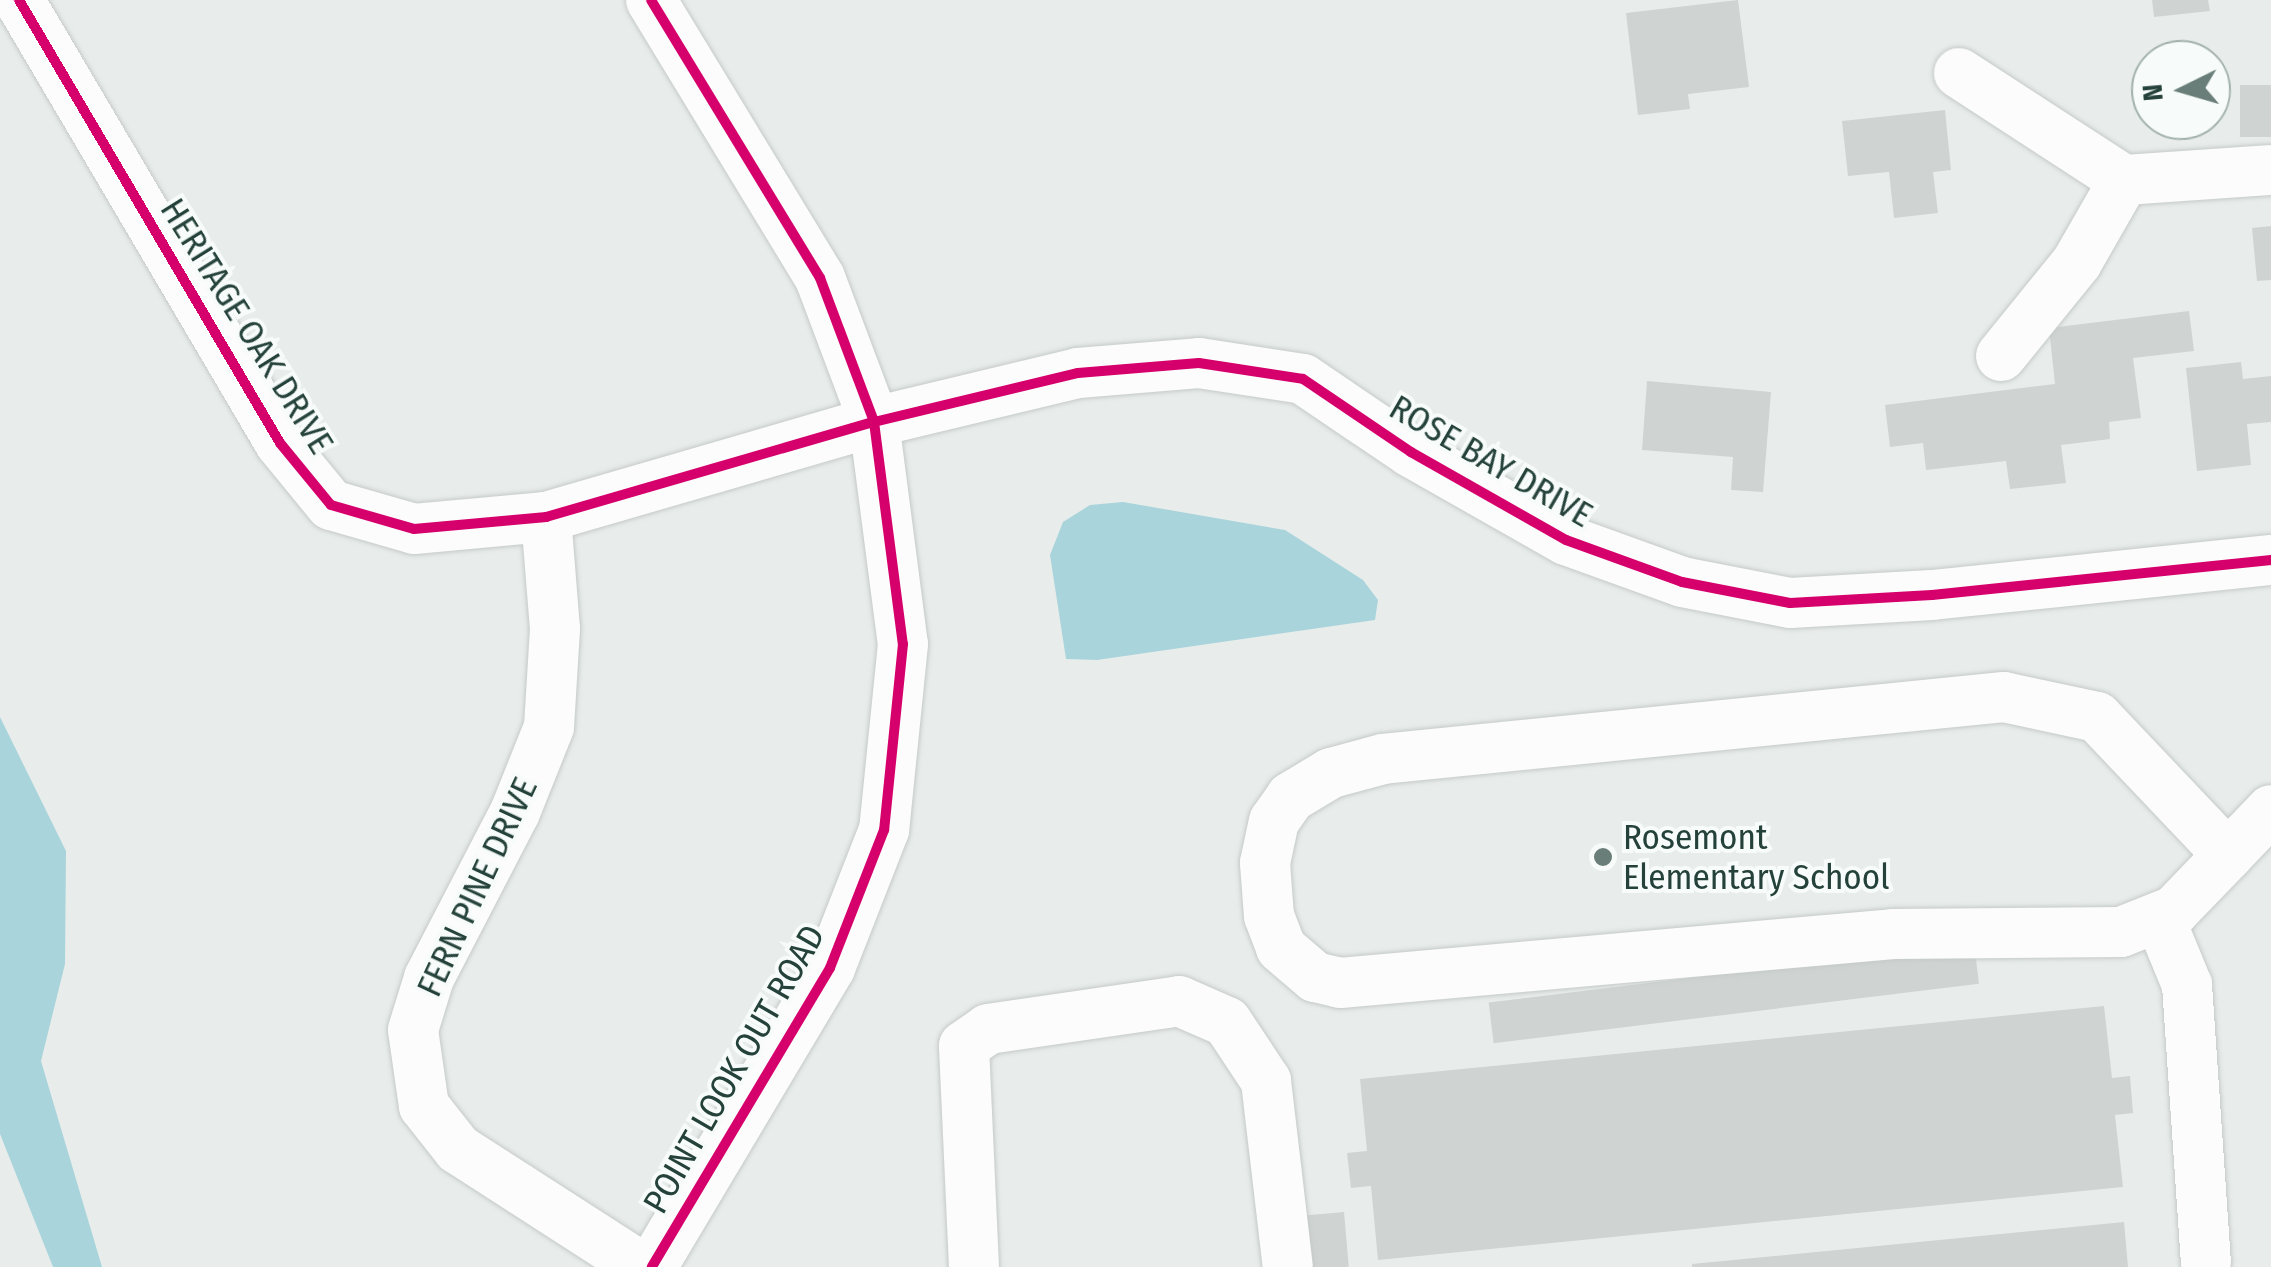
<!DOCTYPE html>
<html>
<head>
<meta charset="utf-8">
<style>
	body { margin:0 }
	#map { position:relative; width:2271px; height:1267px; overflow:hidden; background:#e8edeb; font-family:"Fira Sans Condensed",sans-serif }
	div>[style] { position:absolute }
	.water>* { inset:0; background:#a9d4db }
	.building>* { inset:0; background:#cfd4d2; transform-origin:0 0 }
	.roads { filter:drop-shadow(0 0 2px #c5cac8) drop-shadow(0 0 2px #c5cac8) }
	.minor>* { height:50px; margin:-25px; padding:0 25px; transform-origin:25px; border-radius:25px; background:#fcfcfc }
	.cycleway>* { height:10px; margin:-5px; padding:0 5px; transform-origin:5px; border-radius:5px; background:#d6006c }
	.dots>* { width:28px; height:28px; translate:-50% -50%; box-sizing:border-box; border:5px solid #f7fbf9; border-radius:50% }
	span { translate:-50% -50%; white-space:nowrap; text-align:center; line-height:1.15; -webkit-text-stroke:8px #f7fbf9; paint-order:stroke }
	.street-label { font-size:35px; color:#24423a }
	.poi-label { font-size:35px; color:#24423a }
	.left { translate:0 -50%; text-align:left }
	.north { position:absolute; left:2131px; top:40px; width:100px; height:100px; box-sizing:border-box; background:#f7fbf9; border:2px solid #a3b1ad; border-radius:50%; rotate:265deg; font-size:28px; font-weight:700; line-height:40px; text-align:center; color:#24423a }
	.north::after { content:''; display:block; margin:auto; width:35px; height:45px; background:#697e78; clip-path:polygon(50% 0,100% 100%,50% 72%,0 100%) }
</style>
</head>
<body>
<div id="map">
	<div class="water">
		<i style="clip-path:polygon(1123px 502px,1285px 530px,1363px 580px,1378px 600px,1375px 620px,1097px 660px,1066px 659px,1050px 555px,1063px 522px,1090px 505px)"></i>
		<i style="clip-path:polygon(0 717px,66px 851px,65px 964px,41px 1061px,102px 1267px,53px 1267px,0 1134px)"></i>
	</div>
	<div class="building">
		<i style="clip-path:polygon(1738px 0,1749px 87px,1688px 94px,1690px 109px,1638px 115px,1626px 13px)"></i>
		<i style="clip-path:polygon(2152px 0,2208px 0,2210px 11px,2154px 17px)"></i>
		<i style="left:2271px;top:85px;width:52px;height:31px;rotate:90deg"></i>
		<i style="clip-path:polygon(1945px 110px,1951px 170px,1933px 172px,1938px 213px,1894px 218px,1889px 172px,1848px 176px,1842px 121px)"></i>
		<i style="clip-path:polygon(2271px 226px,2271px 280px,2257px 281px,2252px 228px)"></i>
		<i style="clip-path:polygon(2189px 311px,2194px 351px,2133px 358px,2141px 418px,2109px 422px,2110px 439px,2061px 445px,2066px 483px,2010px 489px,2006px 461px,1926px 470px,1923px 443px,1890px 447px,1885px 405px,2055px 384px,2049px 328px)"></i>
		<i style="clip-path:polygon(2241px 362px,2243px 379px,2271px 376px,2271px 422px,2247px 424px,2251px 465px,2197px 471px,2186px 368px)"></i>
		<i style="clip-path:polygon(1647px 381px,1771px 392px,1763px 492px,1731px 490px,1733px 457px,1642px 450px)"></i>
		<i style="left:1974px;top:943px;width:41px;height:489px;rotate:83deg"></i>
		<i style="clip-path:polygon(2104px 1006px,2112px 1078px,2130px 1076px,2133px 1113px,2115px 1115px,2123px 1187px,1378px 1260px,1371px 1186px,1351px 1188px,1347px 1153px,1367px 1151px,1360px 1079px)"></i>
		<i style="left:1344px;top:1212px;width:55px;height:45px;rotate:85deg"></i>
		<i style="clip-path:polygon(2124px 1222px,2128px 1267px,1692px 1267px,1692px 1264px)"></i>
	</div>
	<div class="roads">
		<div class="minor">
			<i style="left:19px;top:0;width:514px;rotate:59.49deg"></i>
			<i style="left:280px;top:443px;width:80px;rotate:50.6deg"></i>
			<i style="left:331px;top:505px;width:86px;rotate:16.1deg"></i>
			<i style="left:414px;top:529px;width:133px;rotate:-5.2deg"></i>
			<i style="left:546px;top:517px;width:341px;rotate:-16.2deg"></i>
			<i style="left:874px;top:422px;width:210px;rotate:-13.5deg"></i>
			<i style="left:1078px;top:373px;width:121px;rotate:-4.7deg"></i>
			<i style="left:1199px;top:363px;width:105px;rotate:8.7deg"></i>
			<i style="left:1303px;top:379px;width:130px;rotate:34.1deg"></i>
			<i style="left:1411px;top:452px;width:178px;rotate:29.6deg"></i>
			<i style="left:1566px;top:540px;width:123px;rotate:19.9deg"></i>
			<i style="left:1682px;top:582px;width:110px;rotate:11deg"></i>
			<i style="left:1790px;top:603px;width:142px;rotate:-3.2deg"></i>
			<i style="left:1932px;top:595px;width:341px;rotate:-5.9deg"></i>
			<i style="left:651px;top:0;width:325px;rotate:58.7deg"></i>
			<i style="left:820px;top:278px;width:154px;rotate:69.4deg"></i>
			<i style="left:874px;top:422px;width:224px;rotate:82.6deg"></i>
			<i style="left:903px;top:644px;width:187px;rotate:95.8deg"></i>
			<i style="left:884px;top:830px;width:148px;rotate:111.4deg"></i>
			<i style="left:830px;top:968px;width:348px;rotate:120.8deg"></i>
			<i style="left:1959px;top:73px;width:197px;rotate:33deg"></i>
			<i style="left:2124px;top:180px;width:147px;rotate:-3.9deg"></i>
			<i style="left:2001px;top:356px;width:121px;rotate:-51deg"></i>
			<i style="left:2077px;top:262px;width:95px;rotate:-60.2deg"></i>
			<i style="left:546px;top:517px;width:112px;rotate:85.4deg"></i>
			<i style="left:555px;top:629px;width:98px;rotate:93.5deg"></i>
			<i style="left:549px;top:727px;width:92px;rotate:111.8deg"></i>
			<i style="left:515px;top:812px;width:187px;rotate:117.4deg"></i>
			<i style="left:429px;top:978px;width:54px;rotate:107.1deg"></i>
			<i style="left:413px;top:1030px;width:77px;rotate:81.8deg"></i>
			<i style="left:424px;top:1106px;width:55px;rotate:51.7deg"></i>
			<i style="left:458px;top:1149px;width:218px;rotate:32.8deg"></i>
			<i style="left:2228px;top:855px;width:190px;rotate:-133.5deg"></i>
			<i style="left:2097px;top:717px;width:95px;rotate:-167.9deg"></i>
			<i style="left:2004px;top:697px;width:624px;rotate:174.3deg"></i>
			<i style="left:1383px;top:759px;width:54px;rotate:164.9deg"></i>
			<i style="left:1331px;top:773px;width:47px;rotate:149deg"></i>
			<i style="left:1291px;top:797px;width:29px;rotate:125deg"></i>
			<i style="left:1274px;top:821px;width:43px;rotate:102.1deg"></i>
			<i style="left:1265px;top:863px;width:53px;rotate:85.7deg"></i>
			<i style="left:1269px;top:916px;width:34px;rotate:69deg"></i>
			<i style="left:1281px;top:948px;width:45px;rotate:40.5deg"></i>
			<i style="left:1315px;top:977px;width:26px;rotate:13deg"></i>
			<i style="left:1340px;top:983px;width:555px;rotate:-5.06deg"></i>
			<i style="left:1893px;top:934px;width:228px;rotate:-0.5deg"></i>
			<i style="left:2121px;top:932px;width:57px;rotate:-21.6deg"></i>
			<i style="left:2174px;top:911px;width:78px;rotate:-46deg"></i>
			<i style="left:2228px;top:855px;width:62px;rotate:-46.3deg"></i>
			<i style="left:2159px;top:917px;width:74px;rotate:67.6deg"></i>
			<i style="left:2187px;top:985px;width:278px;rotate:86.1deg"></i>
			<i style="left:974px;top:1267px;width:221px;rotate:-92.6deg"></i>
			<i style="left:964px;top:1046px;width:29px;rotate:-35deg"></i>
			<i style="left:988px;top:1029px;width:193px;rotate:-8.3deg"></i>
			<i style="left:1179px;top:1001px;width:52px;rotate:23.6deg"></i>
			<i style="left:1227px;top:1022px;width:71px;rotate:56.5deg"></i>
			<i style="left:1266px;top:1081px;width:187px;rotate:83.3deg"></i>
		</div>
	</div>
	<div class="cycleway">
		<i style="left:19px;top:0;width:514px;rotate:59.49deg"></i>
		<i style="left:280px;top:443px;width:80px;rotate:50.6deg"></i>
		<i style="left:331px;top:505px;width:86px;rotate:16.1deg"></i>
		<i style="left:414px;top:529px;width:133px;rotate:-5.2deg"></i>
		<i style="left:546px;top:517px;width:341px;rotate:-16.2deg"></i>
		<i style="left:874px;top:422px;width:210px;rotate:-13.5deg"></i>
		<i style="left:1078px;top:373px;width:121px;rotate:-4.7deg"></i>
		<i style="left:1199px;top:363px;width:105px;rotate:8.7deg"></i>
		<i style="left:1303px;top:379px;width:130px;rotate:34.1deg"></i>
		<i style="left:1411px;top:452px;width:178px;rotate:29.6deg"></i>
		<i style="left:1566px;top:540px;width:123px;rotate:19.9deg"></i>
		<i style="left:1682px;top:582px;width:110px;rotate:11deg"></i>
		<i style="left:1790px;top:603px;width:142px;rotate:-3.2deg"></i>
		<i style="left:1932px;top:595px;width:341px;rotate:-5.9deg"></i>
		<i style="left:651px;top:0;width:325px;rotate:58.7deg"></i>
		<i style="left:820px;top:278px;width:154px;rotate:69.4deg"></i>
		<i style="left:874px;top:422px;width:224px;rotate:82.6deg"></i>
		<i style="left:903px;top:644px;width:187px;rotate:95.8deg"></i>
		<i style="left:884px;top:830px;width:148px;rotate:111.4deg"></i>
		<i style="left:830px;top:968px;width:348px;rotate:120.8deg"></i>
	</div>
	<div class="dots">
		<i style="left:1603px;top:857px;background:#697e78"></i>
	</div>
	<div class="street-label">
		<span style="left:247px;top:326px;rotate:58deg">HERITAGE OAK DRIVE</span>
		<span style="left:1491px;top:461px;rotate:30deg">ROSE BAY DRIVE</span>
		<span style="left:477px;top:887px;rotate:-65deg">FERN PINE DRIVE</span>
		<span style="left:734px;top:1069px;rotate:-60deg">POINT LOOK OUT ROAD</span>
	</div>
	<div class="poi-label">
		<span class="left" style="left:1623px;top:857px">Rosemont<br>Elementary School</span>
	</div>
	<div class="north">N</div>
</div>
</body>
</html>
